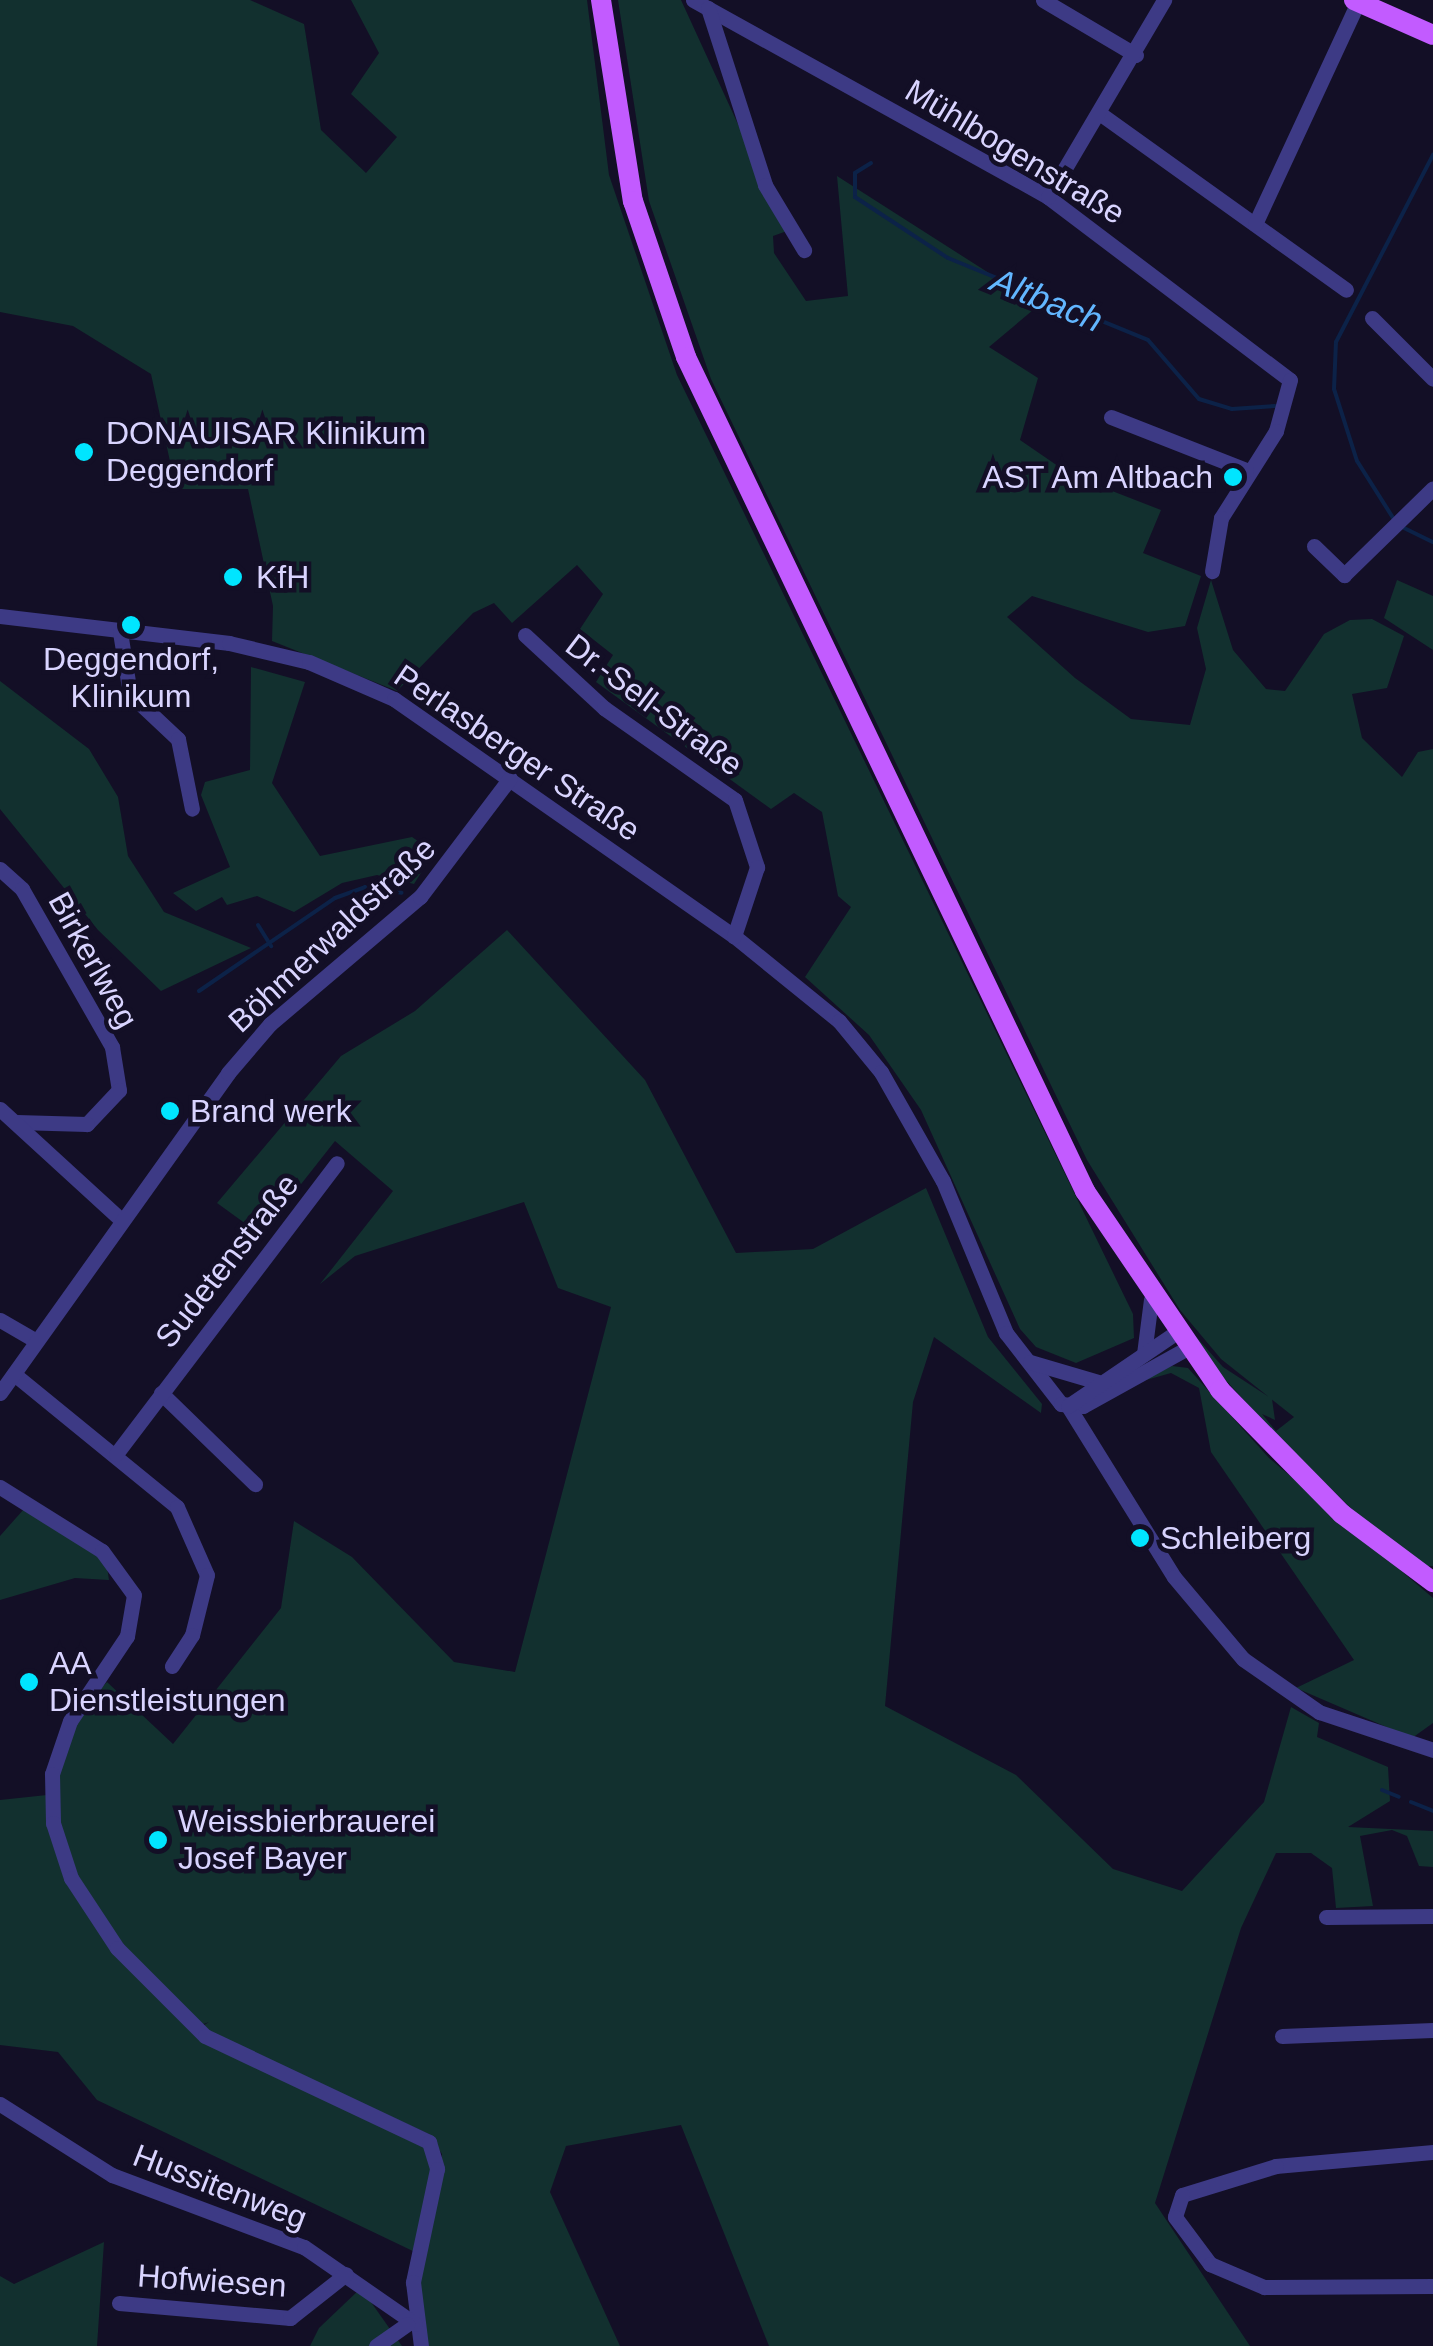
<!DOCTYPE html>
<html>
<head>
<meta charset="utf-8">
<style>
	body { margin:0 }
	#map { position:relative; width:1433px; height:2346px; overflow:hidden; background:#130f26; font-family:Helvetica,sans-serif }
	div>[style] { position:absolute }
	.green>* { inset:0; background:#12302f }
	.stream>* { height:4px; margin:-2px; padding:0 2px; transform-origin:2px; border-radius:2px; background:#0c2248 }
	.minor>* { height:15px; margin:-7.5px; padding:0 7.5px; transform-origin:7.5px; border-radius:7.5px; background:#3d3a85 }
	.major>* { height:20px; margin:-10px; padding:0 10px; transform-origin:10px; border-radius:10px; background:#c25bff }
	.dots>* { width:28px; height:28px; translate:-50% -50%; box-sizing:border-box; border:5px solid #130f26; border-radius:50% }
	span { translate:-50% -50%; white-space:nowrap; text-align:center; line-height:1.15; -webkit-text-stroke:9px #130f26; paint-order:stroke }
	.street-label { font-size:32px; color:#d9d4ff }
	.poi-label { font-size:32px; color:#d9d4ff }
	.left { translate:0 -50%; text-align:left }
	.right { translate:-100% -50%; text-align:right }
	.water-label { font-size:35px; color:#62b6ff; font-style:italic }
</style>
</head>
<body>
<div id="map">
	<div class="green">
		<i style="clip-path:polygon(0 0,250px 0,304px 24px,321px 130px,366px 173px,397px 137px,351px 94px,379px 53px,351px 0,587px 0,609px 175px,677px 375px,1133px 1314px,1134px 1338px,1076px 1363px,1036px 1347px,1020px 1329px,921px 1110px,869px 1035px,805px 977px,851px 907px,838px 896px,822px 812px,794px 793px,771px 809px,596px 682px,613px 655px,580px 629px,603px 594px,577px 565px,512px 623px,494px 603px,473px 613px,397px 691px,272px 641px,273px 606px,248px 489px,176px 489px,151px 374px,73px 326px,0 312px)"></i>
		<i style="clip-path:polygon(618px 0,681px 0,787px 231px,773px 236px,774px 253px,806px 301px,848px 296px,837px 176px,1039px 305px,989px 347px,1038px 378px,1020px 440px,1071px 475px,1161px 510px,1143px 553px,1201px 576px,1185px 626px,1148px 632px,1032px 596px,1007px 617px,1075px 678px,1131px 719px,1190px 725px,1206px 669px,1197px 628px,1211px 580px,1233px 650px,1266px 689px,1285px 691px,1324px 634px,1350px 620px,1372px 619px,1404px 636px,1387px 688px,1352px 694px,1362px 738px,1402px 777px,1418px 752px,1433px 749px,1433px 1566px,1420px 1567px,1364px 1521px,1274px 1433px,1221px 1375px,1191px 1331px,1223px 1367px,1272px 1399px,1275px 1420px,1262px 1414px,1276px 1431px,1294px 1417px,1221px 1359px,1180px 1310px,1087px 1160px,711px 379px,649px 201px)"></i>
		<i style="clip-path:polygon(1397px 580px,1433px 596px,1433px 650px,1384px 618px)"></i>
		<i style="clip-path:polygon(251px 667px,305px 682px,272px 783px,320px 856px,412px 837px,434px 852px,414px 884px,377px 875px,342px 883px,294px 912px,257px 896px,227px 905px,222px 897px,196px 911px,173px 893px,230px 867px,201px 795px,205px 782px,250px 770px)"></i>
		<i style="clip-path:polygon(0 681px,89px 749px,118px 797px,128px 856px,164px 912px,251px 948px,161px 991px,98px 930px,0 809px)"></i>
		<i style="clip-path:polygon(507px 930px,645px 1080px,736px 1253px,813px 1249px,926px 1188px,988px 1337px,1042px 1404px,1041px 1413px,934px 1337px,913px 1402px,885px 1706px,1016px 1775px,1113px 1869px,1182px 1891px,1264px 1802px,1291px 1707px,1319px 1723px,1317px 1737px,1388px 1767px,1390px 1801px,1348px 1827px,1433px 1831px,1433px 1867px,1419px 1866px,1407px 1836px,1392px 1830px,1360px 1836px,1373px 1906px,1336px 1908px,1332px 1868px,1311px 1853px,1276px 1853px,1241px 1928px,1155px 2203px,1250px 2346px,769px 2346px,681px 2125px,566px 2146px,550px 2192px,620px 2346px,426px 2346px,417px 2253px,97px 2100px,58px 2052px,0 2045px,0 1800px,47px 1795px,88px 1914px,192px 2033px,425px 2144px,439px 2195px,442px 2154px,429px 2134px,198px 2029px,209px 2022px,198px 2026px,167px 2000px,86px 1896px,59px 1827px,53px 1775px,70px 1721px,107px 1682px,173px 1744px,281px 1608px,294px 1521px,352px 1557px,454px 1662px,515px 1672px,611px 1307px,558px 1288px,524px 1202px,355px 1256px,320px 1284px,393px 1191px,335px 1141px,261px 1235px,217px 1203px,341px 1056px,415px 1011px)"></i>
		<i style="clip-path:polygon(1172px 1366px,1188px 1368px,1269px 1458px,1433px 1598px,1433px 1723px,1412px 1738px,1296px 1688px,1354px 1660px,1211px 1452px,1199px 1388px,1171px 1373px,1139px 1382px)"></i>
		<i style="clip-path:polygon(24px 1509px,106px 1561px,109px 1580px,75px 1578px,0 1600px,0 1536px)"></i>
		<i style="clip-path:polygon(104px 2242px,97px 2346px,0 2346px,0 2276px,14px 2284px)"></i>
		<i style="clip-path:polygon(361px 2288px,402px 2346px,310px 2346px,319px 2328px)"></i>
	</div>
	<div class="stream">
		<i style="left:871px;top:163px;width:19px;rotate:148deg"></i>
		<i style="left:855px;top:173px;width:24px;rotate:90deg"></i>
		<i style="left:855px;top:197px;width:111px;rotate:33.3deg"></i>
		<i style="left:948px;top:258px;width:216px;rotate:22.3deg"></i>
		<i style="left:1148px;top:340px;width:78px;rotate:49.2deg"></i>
		<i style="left:1199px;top:399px;width:34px;rotate:17deg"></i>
		<i style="left:1232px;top:409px;width:43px;rotate:-4deg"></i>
		<i style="left:1395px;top:521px;width:71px;rotate:-122.3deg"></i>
		<i style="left:1357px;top:461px;width:76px;rotate:-107.7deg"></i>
		<i style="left:1334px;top:389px;width:47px;rotate:-87.6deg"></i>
		<i style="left:1336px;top:342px;width:211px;rotate:-62.6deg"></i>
		<i style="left:1402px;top:527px;width:34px;rotate:26deg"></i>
		<i style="left:258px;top:925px;width:25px;rotate:58deg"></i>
		<i style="left:199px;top:991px;width:165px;rotate:-34.4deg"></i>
		<i style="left:335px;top:898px;width:32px;rotate:-20deg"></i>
		<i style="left:365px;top:887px;width:37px;rotate:9deg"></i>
		<i style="left:1382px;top:1790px;width:18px;rotate:22deg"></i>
		<i style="left:1411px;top:1802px;width:24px;rotate:22deg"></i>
	</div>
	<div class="minor">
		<i style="left:693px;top:0;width:406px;rotate:29deg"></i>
		<i style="left:1048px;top:197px;width:303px;rotate:37.1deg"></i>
		<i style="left:1290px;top:380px;width:53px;rotate:105.4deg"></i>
		<i style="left:1276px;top:431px;width:103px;rotate:122.3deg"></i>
		<i style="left:1221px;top:518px;width:54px;rotate:99.6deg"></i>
		<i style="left:1043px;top:0;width:108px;rotate:30.6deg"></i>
		<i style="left:708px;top:8px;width:186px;rotate:72.1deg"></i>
		<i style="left:765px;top:185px;width:76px;rotate:59deg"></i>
		<i style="left:1102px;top:115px;width:300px;rotate:35.6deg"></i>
		<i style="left:1048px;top:197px;width:229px;rotate:-59.5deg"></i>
		<i style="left:1255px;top:224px;width:245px;rotate:-65.1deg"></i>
		<i style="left:1372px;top:318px;width:86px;rotate:45deg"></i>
		<i style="left:1111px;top:417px;width:145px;rotate:21.4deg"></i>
		<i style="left:1314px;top:546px;width:42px;rotate:44deg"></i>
		<i style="left:1344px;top:575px;width:124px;rotate:-44.3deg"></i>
		<i style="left:0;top:616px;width:231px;rotate:6.7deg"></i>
		<i style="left:229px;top:643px;width:82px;rotate:13.4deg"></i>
		<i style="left:309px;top:662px;width:93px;rotate:23.5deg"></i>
		<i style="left:394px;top:699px;width:414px;rotate:34.9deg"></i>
		<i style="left:734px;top:936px;width:135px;rotate:39deg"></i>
		<i style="left:839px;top:1021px;width:66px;rotate:50.5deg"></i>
		<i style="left:881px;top:1072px;width:125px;rotate:60.4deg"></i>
		<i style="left:943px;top:1181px;width:165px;rotate:67.5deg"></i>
		<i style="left:1006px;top:1333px;width:90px;rotate:52.2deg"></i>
		<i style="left:1061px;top:1404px;width:22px;rotate:5deg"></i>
		<i style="left:1083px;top:1406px;width:118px;rotate:-29deg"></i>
		<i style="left:120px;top:632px;width:63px;rotate:80.8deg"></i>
		<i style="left:130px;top:694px;width:66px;rotate:43.2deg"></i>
		<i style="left:178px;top:739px;width:71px;rotate:78.7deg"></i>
		<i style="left:525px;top:635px;width:108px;rotate:42.7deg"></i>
		<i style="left:604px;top:708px;width:160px;rotate:35.1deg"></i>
		<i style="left:735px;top:800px;width:71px;rotate:71.8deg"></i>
		<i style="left:757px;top:867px;width:73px;rotate:108.4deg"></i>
		<i style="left:0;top:869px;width:30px;rotate:42deg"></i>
		<i style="left:22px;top:889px;width:182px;rotate:60.3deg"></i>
		<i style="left:112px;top:1047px;width:44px;rotate:80.8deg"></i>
		<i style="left:119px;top:1090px;width:47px;rotate:133.3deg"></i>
		<i style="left:87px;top:1124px;width:71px;rotate:-178.4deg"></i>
		<i style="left:0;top:1109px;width:160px;rotate:42.5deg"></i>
		<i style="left:0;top:1320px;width:39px;rotate:30deg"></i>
		<i style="left:1144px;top:1354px;width:55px;rotate:-82.7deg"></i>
		<i style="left:1030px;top:1362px;width:71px;rotate:16.4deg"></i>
		<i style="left:14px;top:1374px;width:210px;rotate:39.2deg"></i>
		<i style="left:177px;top:1507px;width:74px;rotate:66.2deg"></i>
		<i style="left:207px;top:1575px;width:62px;rotate:104deg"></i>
		<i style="left:192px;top:1635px;width:37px;rotate:123deg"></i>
		<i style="left:0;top:1393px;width:393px;rotate:-54.5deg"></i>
		<i style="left:228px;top:1073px;width:65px;rotate:-49.4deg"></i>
		<i style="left:270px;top:1024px;width:197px;rotate:-40.3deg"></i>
		<i style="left:420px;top:897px;width:149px;rotate:-52.9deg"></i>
		<i style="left:161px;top:1393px;width:131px;rotate:44.1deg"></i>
		<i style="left:1068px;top:1406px;width:201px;rotate:58.2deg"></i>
		<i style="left:1174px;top:1577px;width:107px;rotate:49.9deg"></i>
		<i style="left:1243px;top:1659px;width:93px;rotate:34.9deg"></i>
		<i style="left:1319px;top:1712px;width:120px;rotate:18.4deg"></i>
		<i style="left:1068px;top:1406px;width:128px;rotate:-34.2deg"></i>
		<i style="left:116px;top:1454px;width:365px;rotate:-52.8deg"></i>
		<i style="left:0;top:1487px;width:120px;rotate:32.1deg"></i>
		<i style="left:102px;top:1551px;width:54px;rotate:54deg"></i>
		<i style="left:134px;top:1595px;width:42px;rotate:99.7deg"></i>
		<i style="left:127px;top:1636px;width:102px;rotate:123.8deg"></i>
		<i style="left:70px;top:1721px;width:56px;rotate:108.8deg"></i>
		<i style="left:52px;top:1774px;width:49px;rotate:88.8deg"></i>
		<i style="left:53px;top:1823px;width:58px;rotate:71.9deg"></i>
		<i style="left:71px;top:1878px;width:84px;rotate:56.7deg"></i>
		<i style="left:117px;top:1948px;width:124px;rotate:45deg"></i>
		<i style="left:205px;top:2036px;width:248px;rotate:25.3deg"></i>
		<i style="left:429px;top:2142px;width:28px;rotate:73deg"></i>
		<i style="left:437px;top:2169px;width:116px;rotate:102deg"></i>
		<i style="left:413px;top:2282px;width:64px;rotate:82.9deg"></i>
		<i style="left:1326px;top:1917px;width:107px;rotate:-0.5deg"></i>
		<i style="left:1282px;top:2036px;width:151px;rotate:-2.3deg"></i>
		<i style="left:0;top:2104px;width:133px;rotate:32.4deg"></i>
		<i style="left:112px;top:2175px;width:205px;rotate:20.6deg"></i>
		<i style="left:304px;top:2247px;width:135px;rotate:34.7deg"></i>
		<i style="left:1433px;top:2152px;width:158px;rotate:174.9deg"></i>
		<i style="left:1276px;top:2166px;width:98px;rotate:162.9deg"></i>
		<i style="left:1182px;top:2195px;width:23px;rotate:108deg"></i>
		<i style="left:1175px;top:2217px;width:59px;rotate:53.3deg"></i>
		<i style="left:1210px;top:2264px;width:59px;rotate:23.1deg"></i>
		<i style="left:1264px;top:2287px;width:169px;rotate:-0.3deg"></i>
		<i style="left:119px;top:2303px;width:172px;rotate:5deg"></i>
		<i style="left:290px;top:2318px;width:71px;rotate:-38.2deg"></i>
		<i style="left:376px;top:2346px;width:38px;rotate:-35deg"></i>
	</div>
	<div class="major">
		<i style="left:601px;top:0;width:204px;rotate:81deg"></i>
		<i style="left:633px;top:201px;width:165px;rotate:71.2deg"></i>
		<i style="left:686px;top:357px;width:925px;rotate:64.43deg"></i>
		<i style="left:1085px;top:1191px;width:240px;rotate:55.8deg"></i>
		<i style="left:1220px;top:1390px;width:174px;rotate:45.5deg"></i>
		<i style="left:1342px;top:1514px;width:114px;rotate:36.8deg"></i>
		<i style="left:1354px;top:0;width:86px;rotate:23.9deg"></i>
	</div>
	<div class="dots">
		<i style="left:84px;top:452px;background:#00e5ff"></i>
		<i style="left:1233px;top:477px;background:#00e5ff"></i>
		<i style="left:233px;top:577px;background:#00e5ff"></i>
		<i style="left:131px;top:625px;background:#00e5ff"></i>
		<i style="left:170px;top:1111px;background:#00e5ff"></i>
		<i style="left:1140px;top:1538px;background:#00e5ff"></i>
		<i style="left:29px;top:1682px;background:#00e5ff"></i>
		<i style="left:158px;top:1840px;background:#00e5ff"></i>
	</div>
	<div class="street-label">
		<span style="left:1015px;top:152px;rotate:31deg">Mühlbogenstraße</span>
		<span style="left:654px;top:705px;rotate:37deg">Dr.-Sell-Straße</span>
		<span style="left:517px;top:753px;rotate:34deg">Perlasberger Straße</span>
		<span style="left:332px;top:935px;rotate:-43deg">Böhmerwaldstraße</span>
		<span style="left:93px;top:960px;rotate:61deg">Birkerlweg</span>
		<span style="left:227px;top:1261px;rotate:-52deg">Sudetenstraße</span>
		<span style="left:220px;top:2187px;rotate:21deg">Hussitenweg</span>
		<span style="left:212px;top:2281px;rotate:4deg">Hofwiesen</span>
	</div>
	<div class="poi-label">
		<span class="left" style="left:106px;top:452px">DONAUISAR Klinikum<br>Deggendorf</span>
		<span class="right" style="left:1213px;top:477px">AST Am Altbach</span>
		<span class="left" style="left:256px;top:577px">KfH</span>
		<span style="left:131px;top:678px">Deggendorf,<br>Klinikum</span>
		<span class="left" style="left:190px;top:1111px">Brand werk</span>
		<span class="left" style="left:1160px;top:1538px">Schleiberg</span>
		<span class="left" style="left:49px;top:1682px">AA<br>Dienstleistungen</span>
		<span class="left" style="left:178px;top:1840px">Weissbierbrauerei<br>Josef Bayer</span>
	</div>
	<div class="water-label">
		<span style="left:1047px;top:300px;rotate:22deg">Altbach</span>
	</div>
</div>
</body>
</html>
